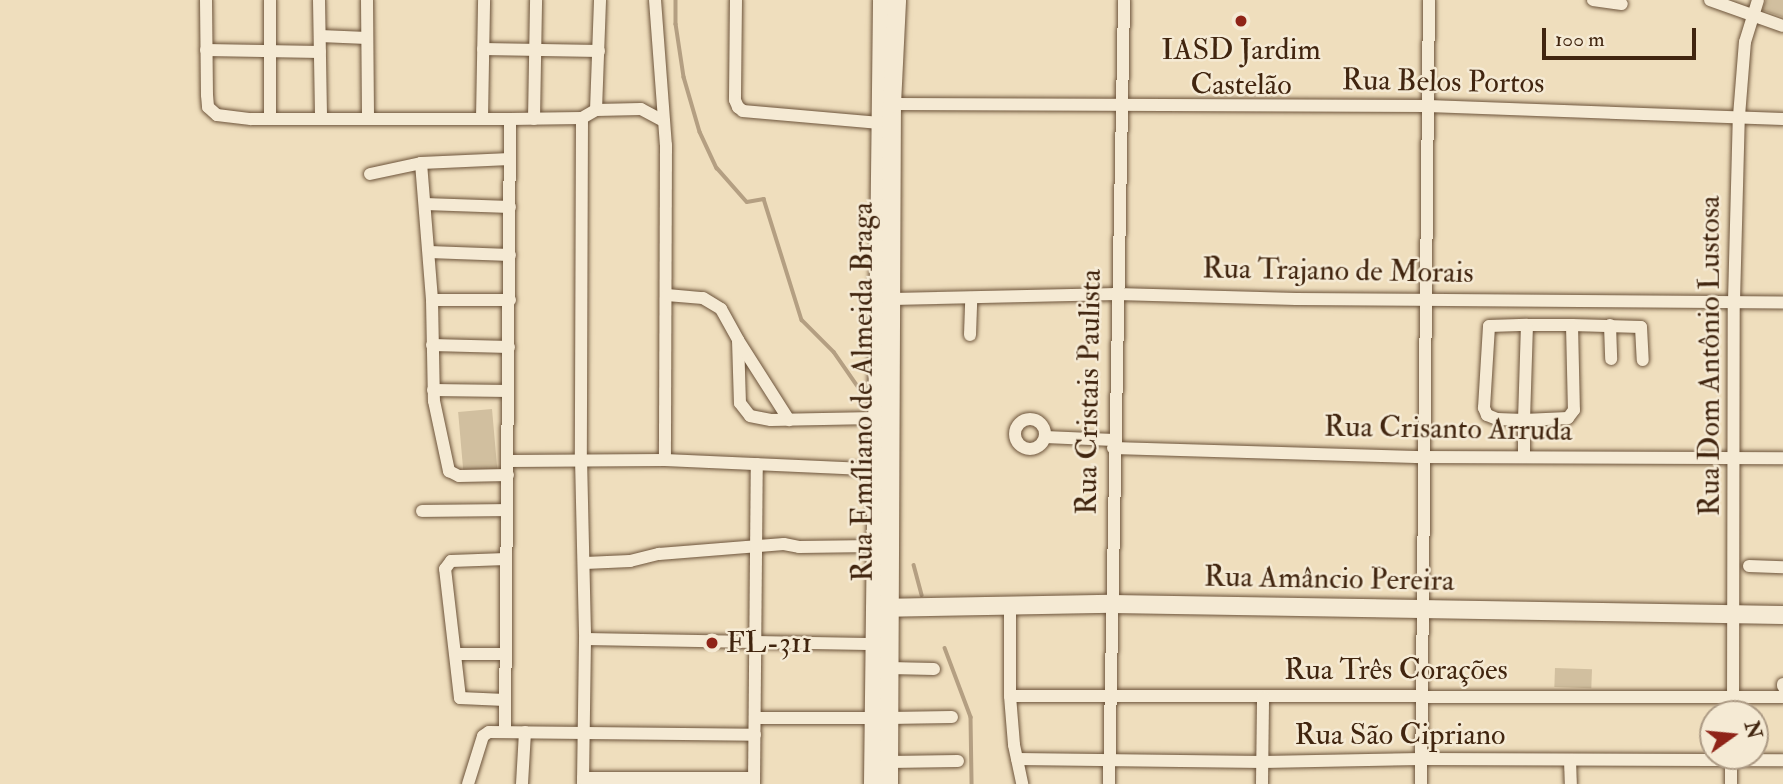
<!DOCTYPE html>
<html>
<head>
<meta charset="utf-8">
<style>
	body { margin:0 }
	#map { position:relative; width:1783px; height:784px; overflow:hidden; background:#efdebd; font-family:"IM FELL Double Pica",serif }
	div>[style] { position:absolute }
	.green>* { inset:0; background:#d1bf9f; transform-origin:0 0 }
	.stream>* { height:3.5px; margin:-1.75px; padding:0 1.75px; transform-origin:1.75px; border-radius:1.75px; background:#b49f82 }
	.roads { filter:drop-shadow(0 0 2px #6c533a) drop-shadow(0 0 2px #6c533a) }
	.street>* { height:12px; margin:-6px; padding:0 6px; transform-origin:6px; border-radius:6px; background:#f5ead4 }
	.street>.ring { margin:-6px; padding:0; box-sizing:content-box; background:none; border:12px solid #f5ead4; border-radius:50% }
	.secondary>* { height:18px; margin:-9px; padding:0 9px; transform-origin:9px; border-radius:9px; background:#f5ead4 }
	.dots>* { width:19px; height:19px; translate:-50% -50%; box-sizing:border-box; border:4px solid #f5ead4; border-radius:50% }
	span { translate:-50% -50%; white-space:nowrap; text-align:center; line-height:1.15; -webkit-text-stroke:5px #f5ead4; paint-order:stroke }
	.poi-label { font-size:30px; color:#41250f }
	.left { translate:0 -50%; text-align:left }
	.street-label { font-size:30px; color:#41250f }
	.north { position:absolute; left:1699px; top:700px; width:70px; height:70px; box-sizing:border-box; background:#f5ead4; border:2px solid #ad9b85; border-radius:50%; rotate:75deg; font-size:19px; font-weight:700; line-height:28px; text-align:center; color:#41250f }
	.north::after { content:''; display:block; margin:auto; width:24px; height:32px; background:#8f2418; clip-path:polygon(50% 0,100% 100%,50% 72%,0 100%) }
	.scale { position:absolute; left:1542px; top:28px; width:154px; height:32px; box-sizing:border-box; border:4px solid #41250f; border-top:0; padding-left:9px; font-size:21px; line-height:24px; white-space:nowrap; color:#41250f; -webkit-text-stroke:5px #f5ead4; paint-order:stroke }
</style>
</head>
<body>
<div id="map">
	<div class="green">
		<i style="clip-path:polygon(1766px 0,1783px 0,1783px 17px,1762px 10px)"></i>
		<i style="left:492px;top:409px;width:60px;height:34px;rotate:85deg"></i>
		<i style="left:1555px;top:668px;width:37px;height:19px;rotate:2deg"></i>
	</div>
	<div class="stream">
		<i style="left:676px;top:0;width:24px;rotate:90deg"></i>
		<i style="left:676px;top:24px;width:54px;rotate:81.4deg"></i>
		<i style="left:684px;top:77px;width:57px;rotate:73.8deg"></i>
		<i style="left:700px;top:132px;width:40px;rotate:65deg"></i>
		<i style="left:717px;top:168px;width:45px;rotate:48.6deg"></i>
		<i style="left:747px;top:202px;width:17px;rotate:-10deg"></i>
		<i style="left:764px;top:199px;width:127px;rotate:72.6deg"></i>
		<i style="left:802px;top:320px;width:45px;rotate:45deg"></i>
		<i style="left:834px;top:352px;width:60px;rotate:55.2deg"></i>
		<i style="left:914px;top:565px;width:31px;rotate:75deg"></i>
		<i style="left:945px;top:648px;width:74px;rotate:69.4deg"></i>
		<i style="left:971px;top:717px;width:67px;rotate:89.1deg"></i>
	</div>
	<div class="roads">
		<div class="street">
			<i style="left:206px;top:0;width:95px;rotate:89.4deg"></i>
			<i style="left:207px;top:95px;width:12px;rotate:85deg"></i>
			<i style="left:208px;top:107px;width:12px;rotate:42deg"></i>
			<i style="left:217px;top:115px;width:34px;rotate:7deg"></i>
			<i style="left:251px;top:119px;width:259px"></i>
			<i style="left:510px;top:119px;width:72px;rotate:-0.8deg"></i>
			<i style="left:582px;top:118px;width:16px;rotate:-30deg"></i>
			<i style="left:596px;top:110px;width:110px;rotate:-87.9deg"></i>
			<i style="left:270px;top:0;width:119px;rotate:90deg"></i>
			<i style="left:319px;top:0;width:117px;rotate:89deg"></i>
			<i style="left:367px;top:0;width:117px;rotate:89.5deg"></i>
			<i style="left:655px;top:0;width:145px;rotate:85.7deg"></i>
			<i style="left:666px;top:145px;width:315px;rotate:90.2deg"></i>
			<i style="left:736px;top:0;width:100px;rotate:90.6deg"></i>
			<i style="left:735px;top:100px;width:8px;rotate:67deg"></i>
			<i style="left:738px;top:107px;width:6px;rotate:39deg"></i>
			<i style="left:743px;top:111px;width:137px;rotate:5deg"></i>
			<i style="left:1593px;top:0;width:29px;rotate:8deg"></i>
			<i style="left:1710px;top:0;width:77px;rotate:19.6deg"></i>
			<i style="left:320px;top:36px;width:47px;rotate:2.4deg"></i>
			<i style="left:483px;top:49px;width:116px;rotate:1deg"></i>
			<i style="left:206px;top:50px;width:114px;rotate:1deg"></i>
			<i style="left:892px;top:104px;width:536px;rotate:0.21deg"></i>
			<i style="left:1428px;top:106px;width:355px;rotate:2.1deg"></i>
			<i style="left:596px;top:110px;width:45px;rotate:-1.3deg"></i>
			<i style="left:641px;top:109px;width:26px;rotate:28deg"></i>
			<i style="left:582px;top:118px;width:340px;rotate:90.2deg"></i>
			<i style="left:581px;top:458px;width:181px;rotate:88.7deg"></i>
			<i style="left:585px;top:639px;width:145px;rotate:90.8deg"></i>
			<i style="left:482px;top:119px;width:119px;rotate:-89deg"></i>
			<i style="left:534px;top:119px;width:119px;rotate:-89deg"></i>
			<i style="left:421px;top:163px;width:137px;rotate:85.4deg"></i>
			<i style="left:432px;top:300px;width:101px;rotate:88.9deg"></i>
			<i style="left:434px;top:401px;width:72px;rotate:77.9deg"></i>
			<i style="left:449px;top:471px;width:11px;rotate:27deg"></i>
			<i style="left:459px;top:476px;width:49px;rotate:-1.2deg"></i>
			<i style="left:370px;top:174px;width:52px;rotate:-12.2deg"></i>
			<i style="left:421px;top:163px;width:89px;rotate:-2.6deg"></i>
			<i style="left:425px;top:204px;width:85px;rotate:2deg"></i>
			<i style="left:429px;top:252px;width:81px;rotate:2.1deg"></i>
			<i style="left:667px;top:295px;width:36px;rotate:5deg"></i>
			<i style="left:703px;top:298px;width:21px;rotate:31deg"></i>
			<i style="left:721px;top:309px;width:35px;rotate:61deg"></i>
			<i style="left:738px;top:340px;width:63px;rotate:88.2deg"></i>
			<i style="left:740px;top:403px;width:16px;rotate:52deg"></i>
			<i style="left:750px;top:416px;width:21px;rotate:11deg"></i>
			<i style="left:771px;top:420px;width:104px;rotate:-1.1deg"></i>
			<i style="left:892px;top:299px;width:225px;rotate:-1.3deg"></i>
			<i style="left:1117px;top:294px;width:179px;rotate:1.6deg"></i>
			<i style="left:1296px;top:299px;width:487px;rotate:0.4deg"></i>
			<i style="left:432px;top:300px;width:78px"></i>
			<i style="left:1572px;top:325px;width:69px;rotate:1.7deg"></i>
			<i style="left:1641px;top:327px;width:33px;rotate:87deg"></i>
			<i style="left:1610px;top:325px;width:34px;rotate:88deg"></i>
			<i style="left:970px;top:335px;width:37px;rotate:-88deg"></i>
			<i style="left:738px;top:340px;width:95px;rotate:57.5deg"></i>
			<i style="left:432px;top:345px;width:77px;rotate:1.5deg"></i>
			<i style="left:433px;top:390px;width:75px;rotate:0.8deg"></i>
			<i class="ring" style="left:1015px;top:419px;width:18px;height:18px"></i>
			<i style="left:1045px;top:437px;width:69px;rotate:2.5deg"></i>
			<i style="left:1113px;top:448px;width:311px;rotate:1.7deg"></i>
			<i style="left:1424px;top:457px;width:359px;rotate:0.2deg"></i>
			<i style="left:1524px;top:457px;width:37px;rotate:-90deg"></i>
			<i style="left:1524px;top:420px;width:95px;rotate:-88.2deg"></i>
			<i style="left:1527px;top:325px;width:45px"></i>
			<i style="left:1572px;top:325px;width:85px;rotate:88.7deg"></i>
			<i style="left:1574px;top:410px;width:10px;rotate:127deg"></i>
			<i style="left:1568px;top:418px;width:44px;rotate:177.4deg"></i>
			<i style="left:1524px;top:420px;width:27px;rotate:-178deg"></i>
			<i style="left:1497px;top:419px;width:11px;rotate:-158deg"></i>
			<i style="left:1487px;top:415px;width:8px;rotate:-113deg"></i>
			<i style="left:1484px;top:408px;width:82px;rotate:-86.5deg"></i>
			<i style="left:1489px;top:326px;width:38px;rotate:-2deg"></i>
			<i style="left:508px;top:461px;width:157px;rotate:-0.4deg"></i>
			<i style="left:665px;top:460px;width:217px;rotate:2.6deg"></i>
			<i style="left:422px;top:511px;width:85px;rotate:-0.7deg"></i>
			<i style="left:585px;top:563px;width:45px;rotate:-2.5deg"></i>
			<i style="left:630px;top:561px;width:30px;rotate:-14deg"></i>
			<i style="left:659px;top:554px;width:125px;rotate:-4.6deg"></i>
			<i style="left:784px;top:544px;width:15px;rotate:11deg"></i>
			<i style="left:799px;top:547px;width:75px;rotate:-0.8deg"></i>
			<i style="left:1749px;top:566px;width:34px;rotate:2deg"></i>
			<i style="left:1010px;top:605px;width:91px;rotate:90deg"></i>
			<i style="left:1010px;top:696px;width:49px;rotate:85.3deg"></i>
			<i style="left:1014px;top:745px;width:40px;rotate:78deg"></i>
			<i style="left:585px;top:639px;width:297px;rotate:1deg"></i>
			<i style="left:457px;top:654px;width:49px"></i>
			<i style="left:889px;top:668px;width:45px;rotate:1.3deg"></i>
			<i style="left:1783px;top:686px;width:2px;rotate:-90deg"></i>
			<i style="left:1010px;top:696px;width:773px;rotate:0.07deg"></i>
			<i style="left:505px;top:700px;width:45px;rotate:-177.5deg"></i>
			<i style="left:460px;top:698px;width:130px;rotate:-96.6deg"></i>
			<i style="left:445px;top:569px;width:10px;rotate:-53deg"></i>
			<i style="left:451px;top:561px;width:55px;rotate:-2.1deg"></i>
			<i style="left:1733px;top:714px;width:413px;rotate:-89.9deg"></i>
			<i style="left:1734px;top:301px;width:185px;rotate:-88.5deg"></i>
			<i style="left:1739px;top:116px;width:74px;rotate:-85.4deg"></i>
			<i style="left:1745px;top:42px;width:44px;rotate:-72.8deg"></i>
			<i style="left:755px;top:718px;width:117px"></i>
			<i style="left:889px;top:718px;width:63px;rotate:-0.9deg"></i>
			<i style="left:505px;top:732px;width:613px;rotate:-89.53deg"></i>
			<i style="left:1731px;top:756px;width:28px;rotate:90deg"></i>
			<i style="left:1017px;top:759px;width:246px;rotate:0.7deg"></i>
			<i style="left:1263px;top:762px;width:158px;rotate:-1.1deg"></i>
			<i style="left:1421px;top:759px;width:362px;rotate:0.2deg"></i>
			<i style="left:1570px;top:760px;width:24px;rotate:88deg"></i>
			<i style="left:889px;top:762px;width:69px;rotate:-0.8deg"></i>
			<i style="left:583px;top:778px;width:171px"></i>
			<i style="left:468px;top:784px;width:50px;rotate:-72.6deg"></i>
			<i style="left:483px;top:736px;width:7px;rotate:-34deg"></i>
			<i style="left:489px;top:732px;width:266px;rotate:0.6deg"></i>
			<i style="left:522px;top:784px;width:52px;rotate:-86.7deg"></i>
			<i style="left:754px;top:784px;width:320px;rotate:-89.5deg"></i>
			<i style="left:1109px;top:784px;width:784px;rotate:-88.9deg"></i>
			<i style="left:1262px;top:784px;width:87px;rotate:-89.3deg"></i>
			<i style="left:1421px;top:784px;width:784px;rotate:-89.42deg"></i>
		</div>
		<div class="secondary">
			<i style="left:875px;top:608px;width:237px;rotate:-1deg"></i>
			<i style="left:1112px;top:604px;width:671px;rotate:0.94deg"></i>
			<i style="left:873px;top:784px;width:784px;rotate:-89.34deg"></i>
			<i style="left:889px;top:784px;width:680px;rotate:-89.75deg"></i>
			<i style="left:892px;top:104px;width:104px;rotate:-87.2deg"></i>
		</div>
	</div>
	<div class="dots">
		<i style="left:1241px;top:21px;background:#8f2418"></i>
		<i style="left:712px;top:643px;background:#8f2418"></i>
	</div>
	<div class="poi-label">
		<span style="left:1241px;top:67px">IASD Jardim<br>Castelão</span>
		<span class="left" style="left:726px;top:643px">FL-311</span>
	</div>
	<div class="street-label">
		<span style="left:1443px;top:82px;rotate:1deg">Rua Belos Portos</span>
		<span style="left:1338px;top:271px;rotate:1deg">Rua Trajano de Morais</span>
		<span style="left:1710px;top:356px;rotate:-90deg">Rua Dom Antônio Lustosa</span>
		<span style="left:863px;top:392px;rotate:-90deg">Rua Emíliano de Almeida Braga</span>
		<span style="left:1089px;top:392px;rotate:-89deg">Rua Cristais Paulista</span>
		<span style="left:1448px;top:429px;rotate:1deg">Rua Crisanto Arruda</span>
		<span style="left:1329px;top:579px;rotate:1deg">Rua Amâncio Pereira</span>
		<span style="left:1396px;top:670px">Rua Três Corações</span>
		<span style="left:1400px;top:735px">Rua São Cipriano</span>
	</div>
	<div class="north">N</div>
	<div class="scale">100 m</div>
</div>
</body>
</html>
